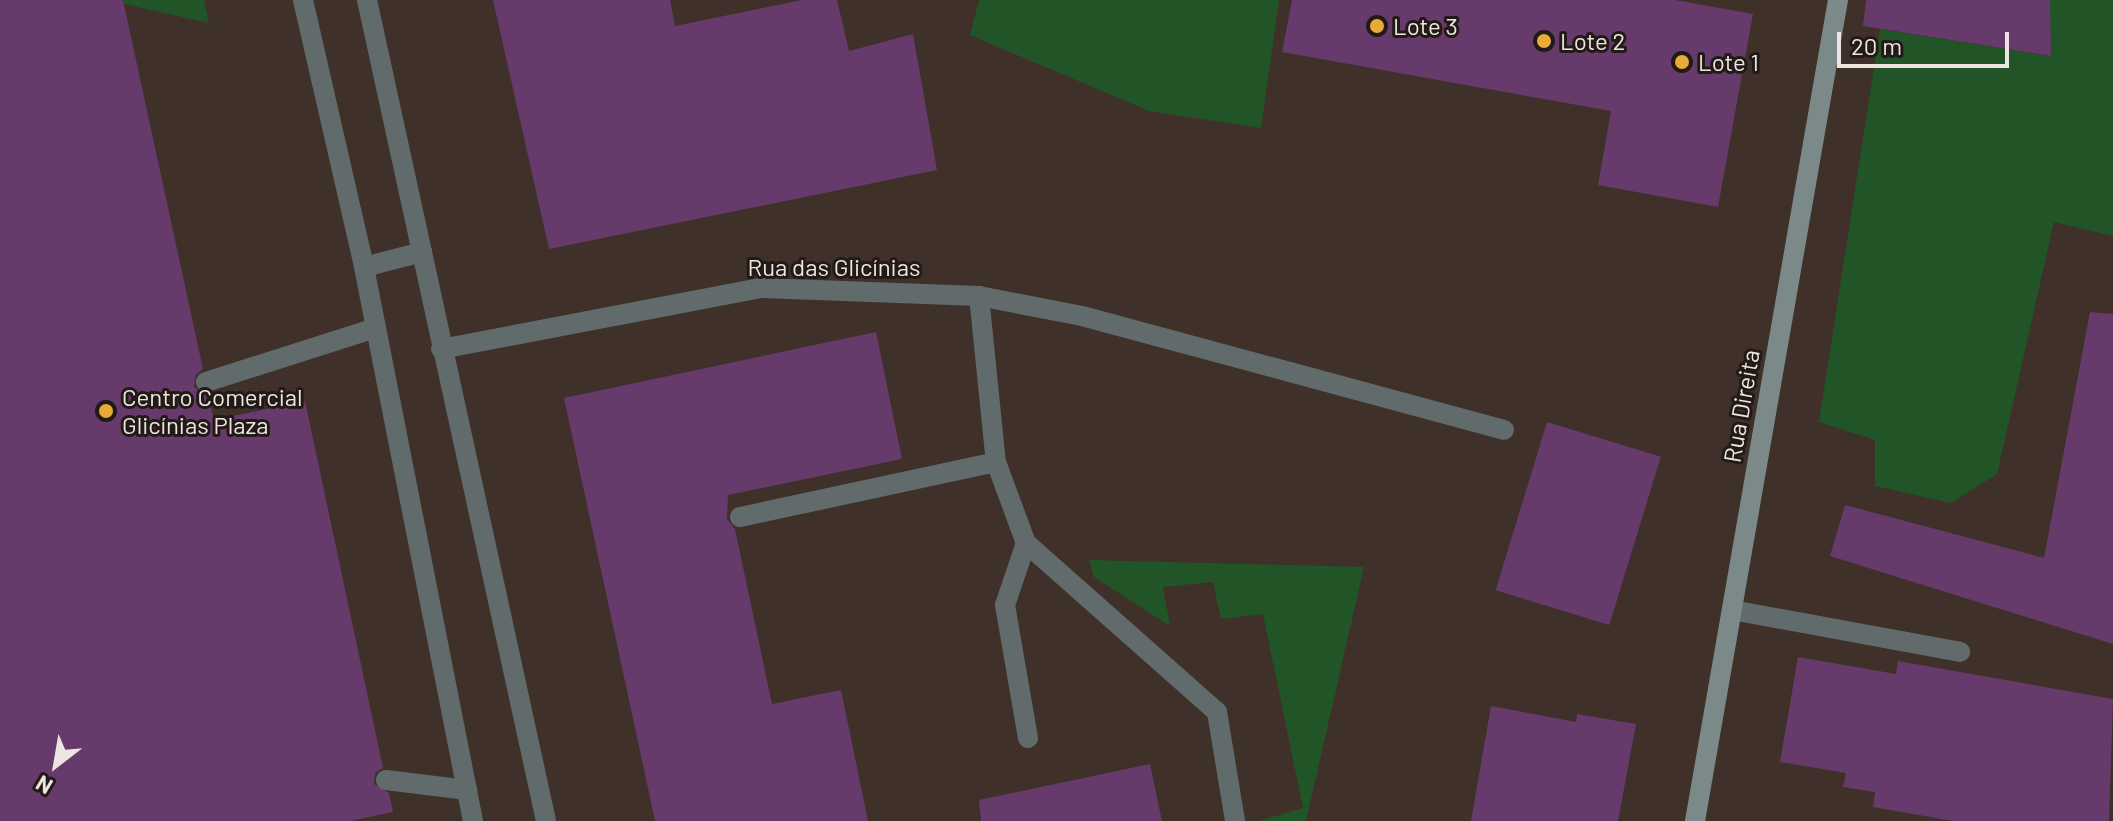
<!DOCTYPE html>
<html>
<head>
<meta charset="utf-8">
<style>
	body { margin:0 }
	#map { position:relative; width:2113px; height:821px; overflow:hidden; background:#3f3129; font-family:Barlow,sans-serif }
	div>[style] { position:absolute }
	.green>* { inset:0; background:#215528 }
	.building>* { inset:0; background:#663a6a; transform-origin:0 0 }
	.service>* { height:20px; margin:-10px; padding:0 10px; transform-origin:10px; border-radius:10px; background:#626b6b }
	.minor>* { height:20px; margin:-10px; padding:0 10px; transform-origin:10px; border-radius:10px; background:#626b6b }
	.secondary>* { height:20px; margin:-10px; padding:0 10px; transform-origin:10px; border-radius:10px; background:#7b8a89 }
	.dots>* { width:22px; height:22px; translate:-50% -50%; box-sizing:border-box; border:4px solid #211a17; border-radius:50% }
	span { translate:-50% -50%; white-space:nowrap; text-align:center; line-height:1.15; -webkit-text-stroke:6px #211a17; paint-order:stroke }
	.poi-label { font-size:24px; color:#efe5e0 }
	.left { translate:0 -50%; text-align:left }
	.street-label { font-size:24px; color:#efe5e0 }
	.north { position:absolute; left:16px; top:725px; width:80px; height:80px; -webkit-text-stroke:6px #211a17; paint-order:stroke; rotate:211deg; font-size:22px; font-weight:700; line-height:32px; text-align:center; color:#efe5e0 }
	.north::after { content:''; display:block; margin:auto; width:28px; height:36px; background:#efe5e0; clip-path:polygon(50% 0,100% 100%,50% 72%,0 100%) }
	.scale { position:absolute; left:1837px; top:32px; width:172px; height:36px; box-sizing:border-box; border:4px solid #efe5e0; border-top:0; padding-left:10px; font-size:24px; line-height:28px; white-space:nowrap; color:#efe5e0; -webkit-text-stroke:6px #211a17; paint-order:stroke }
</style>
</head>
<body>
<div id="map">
	<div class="green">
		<i style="clip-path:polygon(124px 0,204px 0,209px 23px,124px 4px)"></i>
		<i style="clip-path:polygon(979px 0,1279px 0,1261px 128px,1149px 111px,970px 35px)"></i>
		<i style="clip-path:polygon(2050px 0,2113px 0,2113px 236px,2054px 222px,1997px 474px,1951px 503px,1875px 486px,1875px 440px,1819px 422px,1880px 29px,2050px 56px)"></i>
		<i style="clip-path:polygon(1089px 560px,1364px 567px,1306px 821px,1259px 821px,1303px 808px,1263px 614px,1221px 619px,1213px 582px,1163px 587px,1170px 626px,1094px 577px)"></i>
	</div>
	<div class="building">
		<i style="clip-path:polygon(0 0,123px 0,203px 369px,196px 374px,194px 387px,208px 395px,214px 420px,305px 401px,383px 768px,375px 773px,374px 784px,389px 793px,393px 812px,350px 821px,0 821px)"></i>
		<i style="clip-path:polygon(493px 0,670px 0,675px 26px,802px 0,837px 0,849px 51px,913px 34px,937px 170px,549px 249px)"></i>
		<i style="clip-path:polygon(1292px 0,1675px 0,1753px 14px,1718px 207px,1598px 185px,1611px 111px,1282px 52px)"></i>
		<i style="clip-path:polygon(1866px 0,2050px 0,2051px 56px,1863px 26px)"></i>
		<i style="clip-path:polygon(2090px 312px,2113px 314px,2113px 644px,1830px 556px,1845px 505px,2044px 558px)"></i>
		<i style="clip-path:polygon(876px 332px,902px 459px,728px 495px,727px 519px,735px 529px,772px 704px,841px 690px,868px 821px,655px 821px,564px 398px)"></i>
		<i style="left:1547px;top:422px;width:119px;height:176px;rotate:17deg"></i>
		<i style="clip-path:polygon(1798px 657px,1896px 674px,1898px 661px,2113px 699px,2109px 821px,1953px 821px,1873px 807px,1875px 792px,1843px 787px,1846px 773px,1780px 762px)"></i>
		<i style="clip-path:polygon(1491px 706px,1576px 722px,1577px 714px,1636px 724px,1618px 821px,1471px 821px)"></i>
		<i style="clip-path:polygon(1150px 764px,1162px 821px,981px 821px,979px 800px)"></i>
	</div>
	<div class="service">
		<i style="left:979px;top:296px;width:105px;rotate:11deg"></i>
		<i style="left:1082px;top:316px;width:437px;rotate:15.1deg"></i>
		<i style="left:206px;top:382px;width:177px;rotate:-17.7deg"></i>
		<i style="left:740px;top:517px;width:262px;rotate:-12.1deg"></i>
		<i style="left:1026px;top:543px;width:65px;rotate:108.7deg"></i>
		<i style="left:1005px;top:605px;width:135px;rotate:80.2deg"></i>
		<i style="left:1732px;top:610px;width:232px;rotate:10.4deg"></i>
		<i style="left:386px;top:780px;width:82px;rotate:7deg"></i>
	</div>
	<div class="minor">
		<i style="left:303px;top:0;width:274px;rotate:77.1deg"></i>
		<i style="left:364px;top:267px;width:565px;rotate:78.87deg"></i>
		<i style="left:367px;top:0;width:840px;rotate:77.7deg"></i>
		<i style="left:364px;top:267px;width:60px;rotate:-14.5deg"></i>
		<i style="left:441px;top:349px;width:326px;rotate:-10.8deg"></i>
		<i style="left:761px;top:288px;width:218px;rotate:2.1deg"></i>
		<i style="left:979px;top:296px;width:167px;rotate:84.2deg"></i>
		<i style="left:996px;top:462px;width:86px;rotate:69.7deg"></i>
		<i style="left:1026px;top:543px;width:255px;rotate:41.5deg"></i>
		<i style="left:1217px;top:712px;width:110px;rotate:80.6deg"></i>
	</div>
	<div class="secondary">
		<i style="left:1695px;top:821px;width:833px;rotate:-80.12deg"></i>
	</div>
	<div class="dots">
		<i style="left:1377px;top:26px;background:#e9aa38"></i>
		<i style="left:1544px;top:41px;background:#e9aa38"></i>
		<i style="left:1682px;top:62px;background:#e9aa38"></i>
		<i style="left:106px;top:411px;background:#e9aa38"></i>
	</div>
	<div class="poi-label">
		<span class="left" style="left:1393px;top:26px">Lote 3</span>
		<span class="left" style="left:1560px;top:41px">Lote 2</span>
		<span class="left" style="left:1698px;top:62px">Lote 1</span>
		<span class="left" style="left:122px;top:411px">Centro Comercial<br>Glicínias Plaza</span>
	</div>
	<div class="street-label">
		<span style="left:834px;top:267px">Rua das Glicínias</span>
		<span style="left:1741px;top:406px;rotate:-80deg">Rua Direita</span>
	</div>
	<div class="north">N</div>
	<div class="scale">20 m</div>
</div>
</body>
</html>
